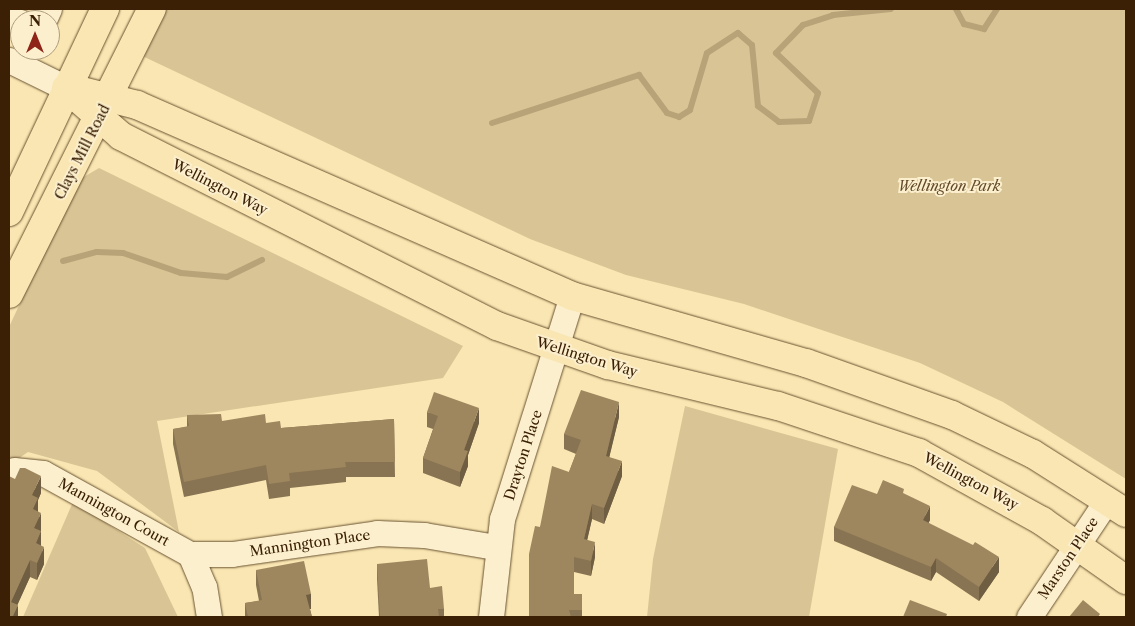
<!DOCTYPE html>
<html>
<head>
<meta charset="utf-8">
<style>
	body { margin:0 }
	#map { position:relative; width:1135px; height:626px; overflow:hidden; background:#f9e6b2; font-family:"Libre Caslon Text",serif }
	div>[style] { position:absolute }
	.green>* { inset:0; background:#d9c495 }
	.stream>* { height:6px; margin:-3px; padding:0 3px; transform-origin:3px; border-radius:3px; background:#b8a378 }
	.roads { filter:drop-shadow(0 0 1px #6a5231) drop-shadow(0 0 1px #6a5231) }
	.minor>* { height:25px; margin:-12.5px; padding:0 12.5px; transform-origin:12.5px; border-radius:12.5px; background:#fbefcd }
	.major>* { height:28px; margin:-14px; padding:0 14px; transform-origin:14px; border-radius:14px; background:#f9e6b2 }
	.wall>* { inset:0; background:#887452 }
	.shaded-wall>* { inset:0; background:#6f5e42; transform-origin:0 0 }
	.building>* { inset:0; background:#9e875f }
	span { translate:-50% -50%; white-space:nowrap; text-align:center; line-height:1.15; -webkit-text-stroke:4px #fbefcd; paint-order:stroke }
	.street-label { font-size:14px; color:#3b2006 }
	.park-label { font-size:14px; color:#62492a; font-style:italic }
	.frame { position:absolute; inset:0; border:10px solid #3b2006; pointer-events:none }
	.north { position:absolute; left:10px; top:10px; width:50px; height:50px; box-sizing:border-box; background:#fbefcd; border:1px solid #ae9c7d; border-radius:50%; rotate:0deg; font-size:14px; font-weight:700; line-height:20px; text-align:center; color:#3b2006 }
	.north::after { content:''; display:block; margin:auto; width:18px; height:22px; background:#8f2418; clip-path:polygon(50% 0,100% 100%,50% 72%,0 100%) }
</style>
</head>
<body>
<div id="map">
	<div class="green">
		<i style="clip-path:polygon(157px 9px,1126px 9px,1126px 479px,1003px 402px,920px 363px,744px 304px,626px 275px,530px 239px,136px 53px)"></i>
		<i style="clip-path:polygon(99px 168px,463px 346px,443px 378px,157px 421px,179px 532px,97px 471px,28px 452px,9px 465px,9px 327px,77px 181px)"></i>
		<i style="clip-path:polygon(685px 406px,838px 449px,809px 617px,647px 617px,653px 559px)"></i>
		<i style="clip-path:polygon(73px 502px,145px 548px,178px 617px,23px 617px)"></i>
	</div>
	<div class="stream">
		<i style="left:956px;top:9px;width:17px;rotate:62deg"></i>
		<i style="left:964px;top:24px;width:21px;rotate:14deg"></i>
		<i style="left:984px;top:29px;width:24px;rotate:-57deg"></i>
		<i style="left:492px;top:123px;width:155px;rotate:-18.1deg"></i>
		<i style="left:639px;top:75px;width:47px;rotate:53.6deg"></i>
		<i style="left:667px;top:113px;width:13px;rotate:18deg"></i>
		<i style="left:679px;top:117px;width:13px;rotate:-32deg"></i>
		<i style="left:690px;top:110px;width:59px;rotate:-73.4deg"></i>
		<i style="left:707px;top:53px;width:37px;rotate:-33deg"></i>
		<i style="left:738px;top:33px;width:18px;rotate:41deg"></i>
		<i style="left:752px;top:45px;width:61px;rotate:84.4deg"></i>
		<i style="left:758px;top:106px;width:26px;rotate:37deg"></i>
		<i style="left:779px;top:122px;width:30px;rotate:-2deg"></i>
		<i style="left:809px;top:121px;width:29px;rotate:-72deg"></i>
		<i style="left:818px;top:93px;width:58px;rotate:-136.4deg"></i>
		<i style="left:776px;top:53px;width:39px;rotate:-46deg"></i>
		<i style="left:803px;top:25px;width:32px;rotate:-18deg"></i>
		<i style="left:833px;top:15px;width:58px;rotate:-5.9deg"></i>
		<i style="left:63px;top:261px;width:35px;rotate:-15deg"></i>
		<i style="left:97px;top:252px;width:26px;rotate:2deg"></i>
		<i style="left:123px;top:253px;width:61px;rotate:19deg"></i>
		<i style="left:181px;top:273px;width:46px;rotate:5deg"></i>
		<i style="left:227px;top:277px;width:39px;rotate:-26deg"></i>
	</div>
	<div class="roads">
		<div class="minor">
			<i style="left:9px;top:19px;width:11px;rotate:15deg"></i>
			<i style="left:44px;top:20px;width:12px;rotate:-66deg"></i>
			<i style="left:9px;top:60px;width:64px;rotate:26.2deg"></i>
			<i style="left:9px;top:474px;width:6px;rotate:-39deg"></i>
			<i style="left:14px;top:470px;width:29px;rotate:6deg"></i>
			<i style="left:43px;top:473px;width:168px;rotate:28.9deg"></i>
			<i style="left:209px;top:617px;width:30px;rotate:-99deg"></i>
			<i style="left:204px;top:587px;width:36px;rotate:-113deg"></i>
			<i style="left:190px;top:554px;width:42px"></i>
			<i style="left:232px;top:554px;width:147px;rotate:-8.2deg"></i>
			<i style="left:377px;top:533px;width:47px;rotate:2.4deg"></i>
			<i style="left:424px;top:535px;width:73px;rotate:9.5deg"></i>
			<i style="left:491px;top:617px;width:99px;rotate:-83.6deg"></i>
			<i style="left:502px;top:519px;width:234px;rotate:-72.6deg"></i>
			<i style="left:1029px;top:617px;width:141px;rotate:-56.3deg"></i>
		</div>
		<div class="major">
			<i style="left:66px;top:88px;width:73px;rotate:41.1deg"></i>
			<i style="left:121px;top:136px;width:421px;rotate:26.8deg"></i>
			<i style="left:497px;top:326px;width:118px;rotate:19.4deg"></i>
			<i style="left:608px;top:365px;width:175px;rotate:13.6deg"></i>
			<i style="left:778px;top:406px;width:149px;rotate:18.4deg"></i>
			<i style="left:919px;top:453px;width:141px;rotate:28.9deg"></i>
			<i style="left:1042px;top:521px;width:103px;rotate:35.1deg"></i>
			<i style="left:70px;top:88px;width:69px;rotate:14.2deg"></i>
			<i style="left:137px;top:105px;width:475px;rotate:23.7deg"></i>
			<i style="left:572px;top:296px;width:243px;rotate:16deg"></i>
			<i style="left:806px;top:363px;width:155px;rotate:19.6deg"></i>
			<i style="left:952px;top:415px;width:90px;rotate:25.7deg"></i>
			<i style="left:1033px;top:454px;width:110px;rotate:32.4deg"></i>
			<i style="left:9px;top:212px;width:225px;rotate:-64.7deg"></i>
			<i style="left:9px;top:294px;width:319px;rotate:-63.4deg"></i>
		</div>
	</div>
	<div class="wall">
		<i style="clip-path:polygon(427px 412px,479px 423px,468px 455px,468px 466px,460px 487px,423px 473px,423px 458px,433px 429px,427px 427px)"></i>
		<i style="clip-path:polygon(187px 415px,222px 421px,266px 423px,281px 428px,394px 419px,395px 477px,346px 477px,346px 482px,290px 488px,290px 496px,269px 499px,266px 480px,184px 497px,173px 444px,173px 429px,187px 427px)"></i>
		<i style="clip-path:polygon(619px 417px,609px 457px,622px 476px,604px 524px,592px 519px,587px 540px,595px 557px,591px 576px,574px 572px,574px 594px,582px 594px,582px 617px,529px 617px,540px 527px,569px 472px,576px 454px,564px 449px,564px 434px)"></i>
		<i style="clip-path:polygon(15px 479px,41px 493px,38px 500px,38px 512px,41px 531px,41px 546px,44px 564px,37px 580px,30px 577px,17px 605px,18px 617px,9px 617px)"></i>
		<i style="clip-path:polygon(877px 494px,904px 494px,930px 520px,928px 523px,999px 572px,979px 601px,936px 572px,931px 581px,834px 541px,834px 527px)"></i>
		<i style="clip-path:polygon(377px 564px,430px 588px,444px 609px,444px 617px,379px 617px,377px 579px)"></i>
		<i style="clip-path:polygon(256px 570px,311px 609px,310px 609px,312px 617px,245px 617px,245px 603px,259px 601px,256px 585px)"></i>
	</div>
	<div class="shaded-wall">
		<i style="clip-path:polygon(619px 402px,619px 417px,606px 471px,606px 456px)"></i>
		<i style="clip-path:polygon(479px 408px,479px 423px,468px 455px,468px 466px,460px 487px,460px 472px,464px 450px)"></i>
		<i style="clip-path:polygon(622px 461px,622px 476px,604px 524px,604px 508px)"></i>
		<i style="clip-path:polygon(41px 476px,41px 493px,38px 500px,38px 515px,33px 527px,32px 495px)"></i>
		<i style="clip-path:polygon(592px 504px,592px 519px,584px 554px,584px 539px)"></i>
		<i style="clip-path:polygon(930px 506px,930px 520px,923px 535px,923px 520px)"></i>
		<i style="clip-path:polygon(41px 513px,41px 531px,34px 545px,34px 528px)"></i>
		<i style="clip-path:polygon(41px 531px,41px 549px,36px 543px)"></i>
		<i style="clip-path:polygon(595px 542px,595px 557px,591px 576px,591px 561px)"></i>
		<i style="clip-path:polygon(44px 547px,44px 564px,37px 580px,37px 563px)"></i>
		<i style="clip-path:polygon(999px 557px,999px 572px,979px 601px,979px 587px)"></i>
		<i style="clip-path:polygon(936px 558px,936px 572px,931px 581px,931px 567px)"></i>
		<i style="clip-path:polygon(30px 560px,30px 577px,12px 617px,11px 602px)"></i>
		<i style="left:311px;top:594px;width:15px;height:5px;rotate:90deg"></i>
		<i style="clip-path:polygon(18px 605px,18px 617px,13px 617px,13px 616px)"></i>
	</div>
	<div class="building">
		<i style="clip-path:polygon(581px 390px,619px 402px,606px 456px,622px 461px,604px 508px,592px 504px,584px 539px,595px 542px,591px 561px,574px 557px,574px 594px,582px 594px,582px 610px,569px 610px,571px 617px,529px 617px,529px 554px,535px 526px,540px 527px,552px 466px,569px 472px,581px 440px,564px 434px)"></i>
		<i style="clip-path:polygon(434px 392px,479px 408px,464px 450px,468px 451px,460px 472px,423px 458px,438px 416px,427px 412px)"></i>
		<i style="clip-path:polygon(221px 414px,222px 421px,265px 414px,266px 423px,280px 421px,281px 428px,394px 419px,395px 462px,345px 462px,346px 467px,289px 473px,290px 481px,269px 484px,266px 465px,184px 482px,173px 429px,189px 426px,187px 415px)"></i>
		<i style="clip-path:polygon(20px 468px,25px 468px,41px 476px,32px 495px,38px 498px,33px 509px,41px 513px,34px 528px,41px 531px,36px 543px,44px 547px,37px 563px,30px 560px,11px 602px,18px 605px,13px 616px,16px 617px,9px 617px,9px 476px,15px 479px)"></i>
		<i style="clip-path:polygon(883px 480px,904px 489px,903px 493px,930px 506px,923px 520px,973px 545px,975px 542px,999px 557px,979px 587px,936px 558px,931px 567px,834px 527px,852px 485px,877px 494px)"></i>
		<i style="clip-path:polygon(427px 559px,430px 588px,442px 586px,444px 609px,438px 609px,439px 617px,380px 617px,377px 564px)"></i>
		<i style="clip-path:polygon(304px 561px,311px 594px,306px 595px,312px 617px,248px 617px,245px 603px,262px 600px,256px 570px)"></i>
		<i style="clip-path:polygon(910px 600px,947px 614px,946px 617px,903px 617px)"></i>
		<i style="clip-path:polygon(1083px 600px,1100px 614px,1098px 617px,1069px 617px)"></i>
	</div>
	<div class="street-label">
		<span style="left:82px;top:152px;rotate:-63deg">Clays Mill Road</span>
		<span style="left:220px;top:187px;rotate:27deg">Wellington Way</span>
		<span style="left:587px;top:357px;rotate:17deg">Wellington Way</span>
		<span style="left:523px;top:455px;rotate:-72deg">Drayton Place</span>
		<span style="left:971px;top:481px;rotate:28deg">Wellington Way</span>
		<span style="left:114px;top:512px;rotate:29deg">Mannington Court</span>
		<span style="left:310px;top:543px;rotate:-8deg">Mannington Place</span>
		<span style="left:1068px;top:558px;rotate:-56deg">Marston Place</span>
	</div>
	<div class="park-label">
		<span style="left:949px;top:186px">Wellington Park</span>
	</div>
	<div class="frame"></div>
	<div class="north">N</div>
</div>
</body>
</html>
